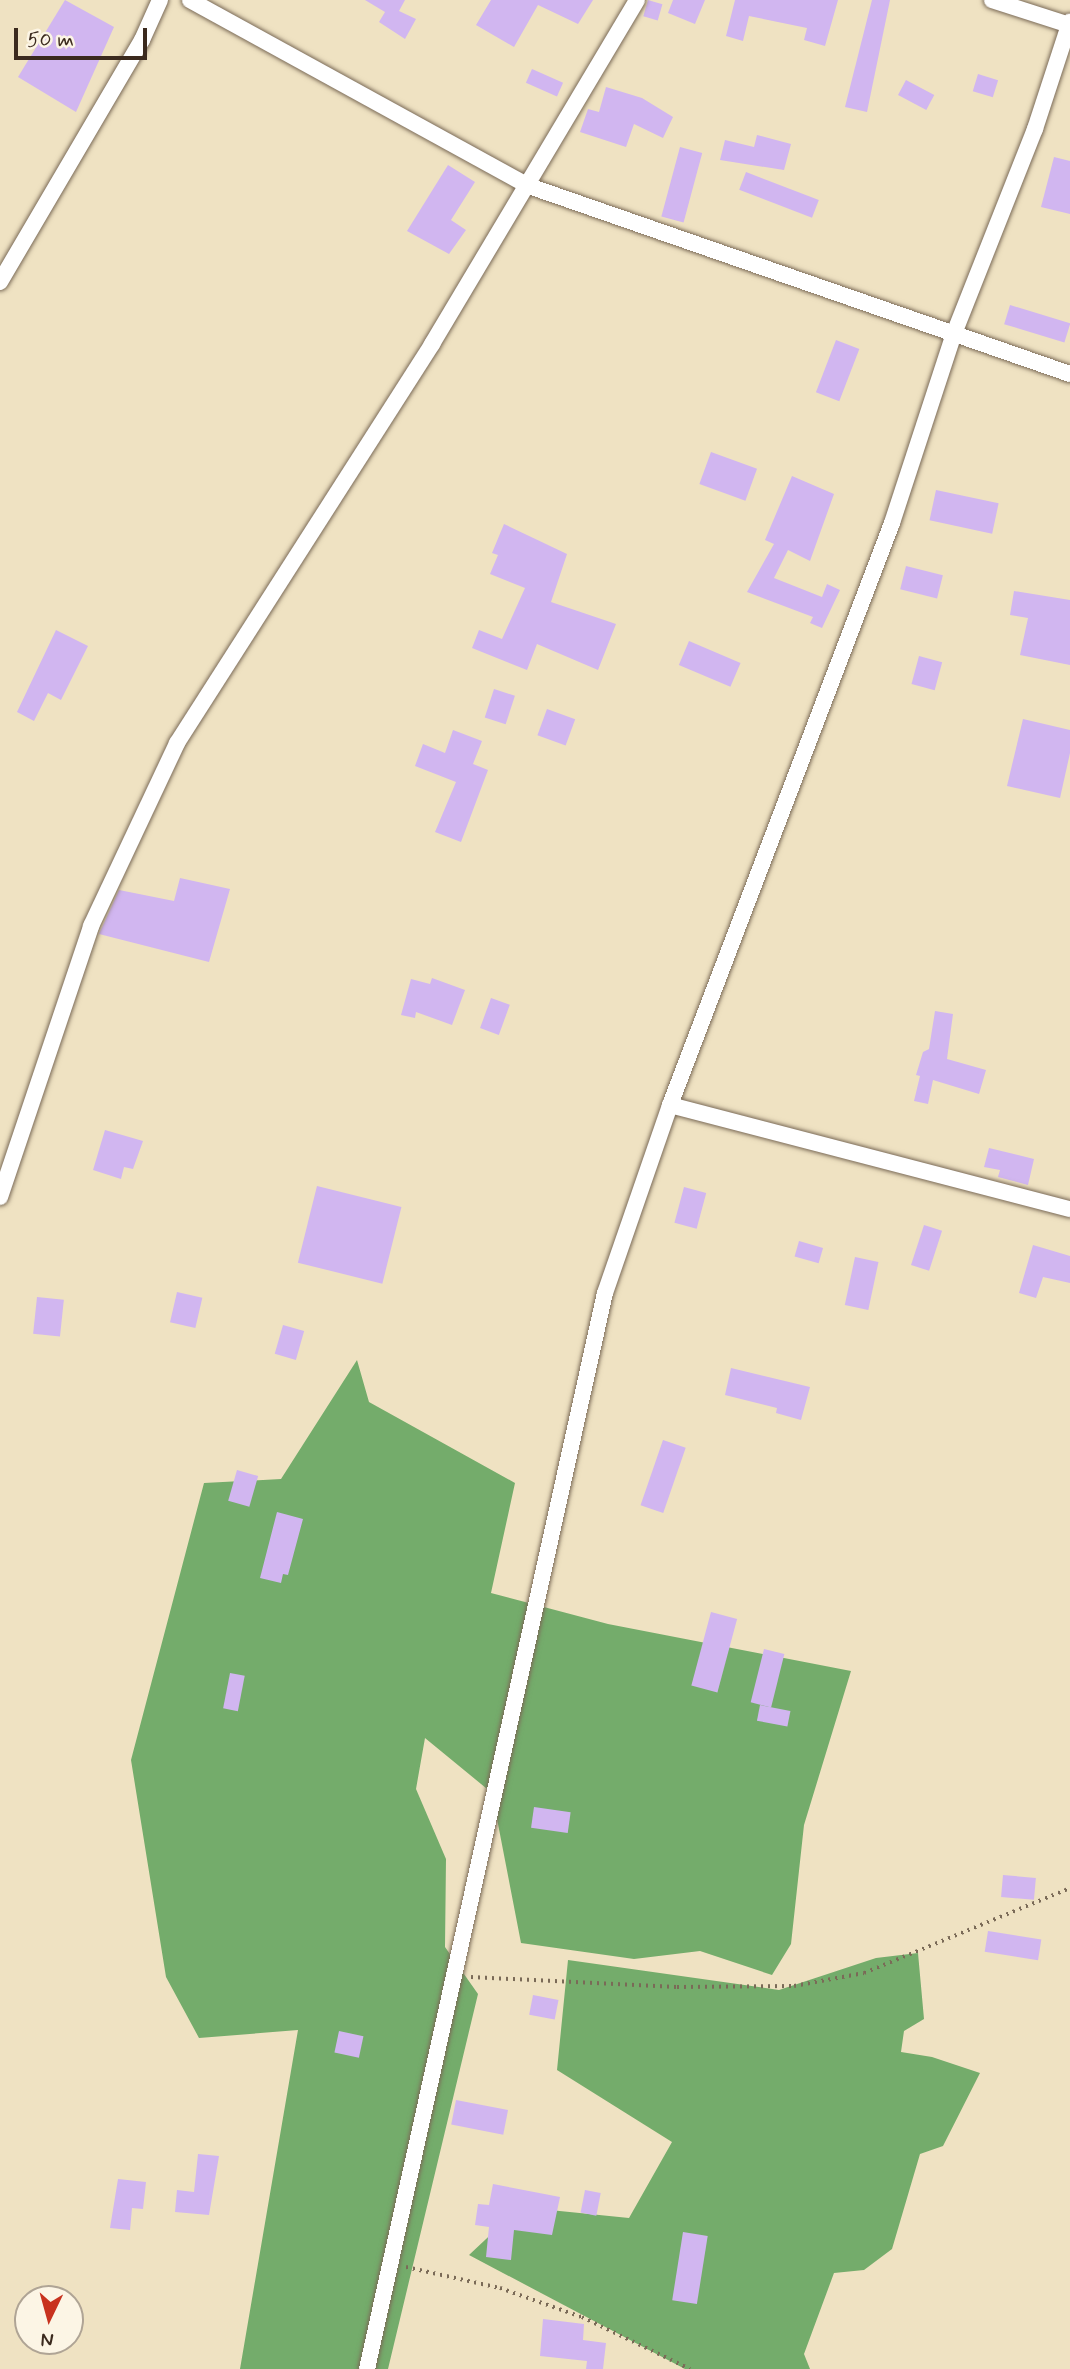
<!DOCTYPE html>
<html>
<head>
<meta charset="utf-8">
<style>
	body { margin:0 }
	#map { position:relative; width:1070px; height:2369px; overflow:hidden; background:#efe2c2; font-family:Mynerve,sans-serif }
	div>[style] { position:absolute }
	.forest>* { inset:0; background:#74ac6b }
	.building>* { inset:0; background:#d1b6f0; transform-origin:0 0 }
	.path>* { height:3.5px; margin-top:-1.75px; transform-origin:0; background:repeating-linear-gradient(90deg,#7a6a57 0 2px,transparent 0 7px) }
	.roads { filter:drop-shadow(0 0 2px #7a6a57) drop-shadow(0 0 2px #7a6a57) }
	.street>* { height:16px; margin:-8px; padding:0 8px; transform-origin:8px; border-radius:8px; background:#fff }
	span { translate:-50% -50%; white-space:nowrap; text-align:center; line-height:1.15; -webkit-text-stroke:5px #fcf5e5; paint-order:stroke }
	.north { position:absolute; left:14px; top:2285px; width:70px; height:70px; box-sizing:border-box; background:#fcf5e5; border:2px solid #afa495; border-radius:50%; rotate:185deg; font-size:19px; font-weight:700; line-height:28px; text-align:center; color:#3b2a1e }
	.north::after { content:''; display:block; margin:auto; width:24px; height:32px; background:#c8321e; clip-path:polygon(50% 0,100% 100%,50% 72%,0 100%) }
	.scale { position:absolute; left:14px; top:28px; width:133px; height:32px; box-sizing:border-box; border:4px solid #3b2a1e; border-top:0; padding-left:9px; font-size:21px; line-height:24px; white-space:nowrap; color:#3b2a1e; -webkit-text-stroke:5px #fcf5e5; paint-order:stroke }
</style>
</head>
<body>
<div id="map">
	<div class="forest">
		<i style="clip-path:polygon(357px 1360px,369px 1402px,515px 1483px,491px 1593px,608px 1624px,851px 1671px,804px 1825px,791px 1944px,772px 1975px,700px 1951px,634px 1959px,521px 1943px,492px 1793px,425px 1738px,416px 1789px,446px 1859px,445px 1947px,478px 1994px,388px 2369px,240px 2369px,298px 2030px,199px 2038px,166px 1977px,131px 1760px,204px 1483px,281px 1479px)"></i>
		<i style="clip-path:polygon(918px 1953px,924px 2019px,904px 2031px,901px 2052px,932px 2057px,980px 2073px,943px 2146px,920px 2154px,892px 2249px,864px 2270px,834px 2273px,804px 2354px,810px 2369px,685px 2369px,469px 2255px,520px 2207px,629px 2218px,672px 2142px,557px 2070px,568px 1960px,779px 1990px,876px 1958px)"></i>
	</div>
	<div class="building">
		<i style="clip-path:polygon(65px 0,114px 27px,76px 112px,18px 77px)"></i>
		<i style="clip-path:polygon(365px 0,405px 0,399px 11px,416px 19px,405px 39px,379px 22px,385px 12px)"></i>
		<i style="clip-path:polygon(491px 0,593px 0,578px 24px,538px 5px,514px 47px,476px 25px)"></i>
		<i style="left:648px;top:0;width:15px;height:17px;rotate:16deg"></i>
		<i style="clip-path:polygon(673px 0,705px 0,695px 24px,668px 13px)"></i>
		<i style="clip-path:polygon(735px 0,838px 0,825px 46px,804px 40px,807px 28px,749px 16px,743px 41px,726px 36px)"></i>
		<i style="clip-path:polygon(872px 0,890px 0,867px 112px,845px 107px)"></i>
		<i style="left:532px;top:69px;width:34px;height:15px;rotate:24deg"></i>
		<i style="left:978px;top:74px;width:21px;height:18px;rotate:17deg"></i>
		<i style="left:906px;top:80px;width:32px;height:17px;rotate:28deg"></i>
		<i style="clip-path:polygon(606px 87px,642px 98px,673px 117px,663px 138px,634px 124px,626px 147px,580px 132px,588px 109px,599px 112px)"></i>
		<i style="clip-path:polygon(757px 135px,791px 144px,784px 170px,720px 160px,725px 140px,754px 147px)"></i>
		<i style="left:680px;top:147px;width:23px;height:72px;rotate:15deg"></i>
		<i style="clip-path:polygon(1054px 157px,1070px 161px,1070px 214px,1041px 207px)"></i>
		<i style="clip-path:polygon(448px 165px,475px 182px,451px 220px,466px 230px,449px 254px,407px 231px)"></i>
		<i style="left:746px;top:172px;width:78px;height:19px;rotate:21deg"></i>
		<i style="left:1010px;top:305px;width:63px;height:20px;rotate:17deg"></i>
		<i style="left:836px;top:340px;width:25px;height:56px;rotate:21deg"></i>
		<i style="left:711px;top:452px;width:49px;height:34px;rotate:20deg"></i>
		<i style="clip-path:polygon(792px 476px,834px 494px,810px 561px,788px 550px,774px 578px,822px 597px,827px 584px,840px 590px,822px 628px,810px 623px,813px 617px,747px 592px,774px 544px,765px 540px)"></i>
		<i style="left:936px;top:490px;width:64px;height:31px;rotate:12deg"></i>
		<i style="clip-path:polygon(504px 524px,567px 554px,551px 602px,616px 624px,598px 670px,537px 644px,527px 670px,472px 648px,479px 630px,502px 639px,525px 588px,490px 574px,498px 555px,492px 553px)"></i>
		<i style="left:906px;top:566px;width:38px;height:24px;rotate:14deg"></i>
		<i style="clip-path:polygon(1014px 591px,1070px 600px,1070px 665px,1020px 655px,1028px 618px,1010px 615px)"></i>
		<i style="clip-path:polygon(56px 630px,88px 646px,61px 700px,48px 693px,34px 721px,17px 712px)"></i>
		<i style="left:689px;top:641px;width:56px;height:26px;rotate:23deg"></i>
		<i style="left:919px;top:656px;width:24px;height:29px;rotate:15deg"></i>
		<i style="left:494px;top:689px;width:22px;height:30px;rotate:18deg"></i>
		<i style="left:547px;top:709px;width:30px;height:28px;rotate:20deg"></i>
		<i style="clip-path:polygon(1023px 719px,1070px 730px,1070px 753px,1060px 798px,1007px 786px)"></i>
		<i style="clip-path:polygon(453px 730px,482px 741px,473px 764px,488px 770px,461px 842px,435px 832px,456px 782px,415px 766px,423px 744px,445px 753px)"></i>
		<i style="clip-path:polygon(180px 878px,230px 889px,209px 962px,99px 934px,119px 890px,174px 901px)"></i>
		<i style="clip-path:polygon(432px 978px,465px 990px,452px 1025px,416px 1012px,415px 1018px,401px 1015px,411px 979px,430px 984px)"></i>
		<i style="left:491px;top:998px;width:20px;height:32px;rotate:20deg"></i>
		<i style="clip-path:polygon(935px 1011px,953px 1014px,947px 1059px,986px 1070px,979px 1094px,933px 1080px,928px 1104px,914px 1101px,920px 1076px,916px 1075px,923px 1052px,929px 1049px)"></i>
		<i style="clip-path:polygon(105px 1130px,143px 1141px,133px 1169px,124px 1167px,121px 1179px,93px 1170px)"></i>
		<i style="clip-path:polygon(989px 1148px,1034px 1159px,1028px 1185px,998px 1177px,1000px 1170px,984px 1167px)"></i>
		<i style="left:317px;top:1186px;width:87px;height:79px;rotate:14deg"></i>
		<i style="left:684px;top:1187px;width:23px;height:37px;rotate:15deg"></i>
		<i style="left:924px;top:1225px;width:19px;height:42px;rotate:18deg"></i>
		<i style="left:799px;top:1241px;width:25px;height:16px;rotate:16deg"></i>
		<i style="clip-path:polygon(1033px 1245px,1070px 1256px,1070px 1283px,1043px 1277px,1036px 1298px,1019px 1293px)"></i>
		<i style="left:855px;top:1257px;width:24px;height:49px;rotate:12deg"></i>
		<i style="left:177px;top:1292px;width:26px;height:31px;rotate:13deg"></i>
		<i style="left:37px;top:1297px;width:27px;height:37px;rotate:6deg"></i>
		<i style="left:283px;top:1325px;width:22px;height:30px;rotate:16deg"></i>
		<i style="clip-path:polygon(731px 1368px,810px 1387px,801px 1420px,776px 1413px,777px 1408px,725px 1395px)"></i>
		<i style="left:663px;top:1440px;width:24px;height:69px;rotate:19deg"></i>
		<i style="left:237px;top:1470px;width:22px;height:32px;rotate:16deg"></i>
		<i style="clip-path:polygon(277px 1512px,303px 1519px,288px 1575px,283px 1574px,281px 1583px,260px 1578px)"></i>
		<i style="left:711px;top:1612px;width:27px;height:76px;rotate:15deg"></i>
		<i style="left:764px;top:1649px;width:21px;height:55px;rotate:14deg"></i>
		<i style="left:230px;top:1673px;width:15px;height:36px;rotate:11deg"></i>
		<i style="left:760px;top:1705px;width:31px;height:16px;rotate:11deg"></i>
		<i style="left:534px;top:1807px;width:37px;height:21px;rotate:8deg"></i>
		<i style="left:1003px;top:1875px;width:33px;height:22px;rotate:5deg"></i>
		<i style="left:988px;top:1931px;width:54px;height:21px;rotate:9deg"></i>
		<i style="left:533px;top:1995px;width:26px;height:20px;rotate:11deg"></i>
		<i style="left:339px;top:2031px;width:25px;height:22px;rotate:12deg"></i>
		<i style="left:456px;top:2100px;width:53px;height:25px;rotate:11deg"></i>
		<i style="clip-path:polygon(198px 2154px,219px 2156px,209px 2215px,175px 2212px,177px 2190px,194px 2192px)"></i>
		<i style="clip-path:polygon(118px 2179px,146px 2182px,143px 2209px,132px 2208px,130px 2230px,110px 2228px)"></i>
		<i style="clip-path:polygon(493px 2184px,560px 2197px,552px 2235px,514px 2230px,511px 2260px,486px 2257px,489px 2227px,475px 2225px,478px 2204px,489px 2205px)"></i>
		<i style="left:585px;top:2190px;width:16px;height:23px;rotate:11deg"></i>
		<i style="left:683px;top:2232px;width:25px;height:69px;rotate:9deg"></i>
		<i style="clip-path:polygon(543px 2319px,584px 2324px,583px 2340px,606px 2343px,603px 2369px,586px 2369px,587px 2361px,540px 2356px)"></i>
	</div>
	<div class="path">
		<i style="left:471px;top:1977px;width:206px;rotate:2.8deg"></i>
		<i style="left:677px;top:1987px;width:117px;rotate:-0.5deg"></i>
		<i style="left:794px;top:1986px;width:71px;rotate:-10.5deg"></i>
		<i style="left:864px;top:1973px;width:223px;rotate:-22.4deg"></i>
		<i style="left:406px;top:2267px;width:96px;rotate:12.6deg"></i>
		<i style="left:500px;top:2288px;width:87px;rotate:19.5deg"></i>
		<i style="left:582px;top:2317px;width:120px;rotate:25.7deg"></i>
	</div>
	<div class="roads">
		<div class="street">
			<i style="left:190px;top:0;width:384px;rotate:28.8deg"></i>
			<i style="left:526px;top:185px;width:576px;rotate:19.16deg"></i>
			<i style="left:992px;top:0;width:82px;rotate:17.8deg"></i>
			<i style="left:0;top:282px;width:281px;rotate:-59.6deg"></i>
			<i style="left:142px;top:40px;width:44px;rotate:-65.8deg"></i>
			<i style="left:670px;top:1105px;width:413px;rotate:14.6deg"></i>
			<i style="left:0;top:1197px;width:286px;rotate:-71.4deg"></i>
			<i style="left:91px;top:926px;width:202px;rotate:-64.8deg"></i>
			<i style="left:177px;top:743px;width:474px;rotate:-57.4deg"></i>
			<i style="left:432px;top:344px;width:400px;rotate:-59.2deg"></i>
			<i style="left:367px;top:2369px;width:1102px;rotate:-77.53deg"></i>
			<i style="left:605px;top:1293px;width:199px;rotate:-70.9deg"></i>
			<i style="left:670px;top:1105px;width:623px;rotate:-69.12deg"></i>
			<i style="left:892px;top:523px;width:197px;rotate:-71.9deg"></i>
			<i style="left:953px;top:336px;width:223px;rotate:-68.4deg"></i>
			<i style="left:1035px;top:129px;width:113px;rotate:-71.9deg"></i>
		</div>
	</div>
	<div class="north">N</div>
	<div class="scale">50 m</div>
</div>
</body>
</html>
